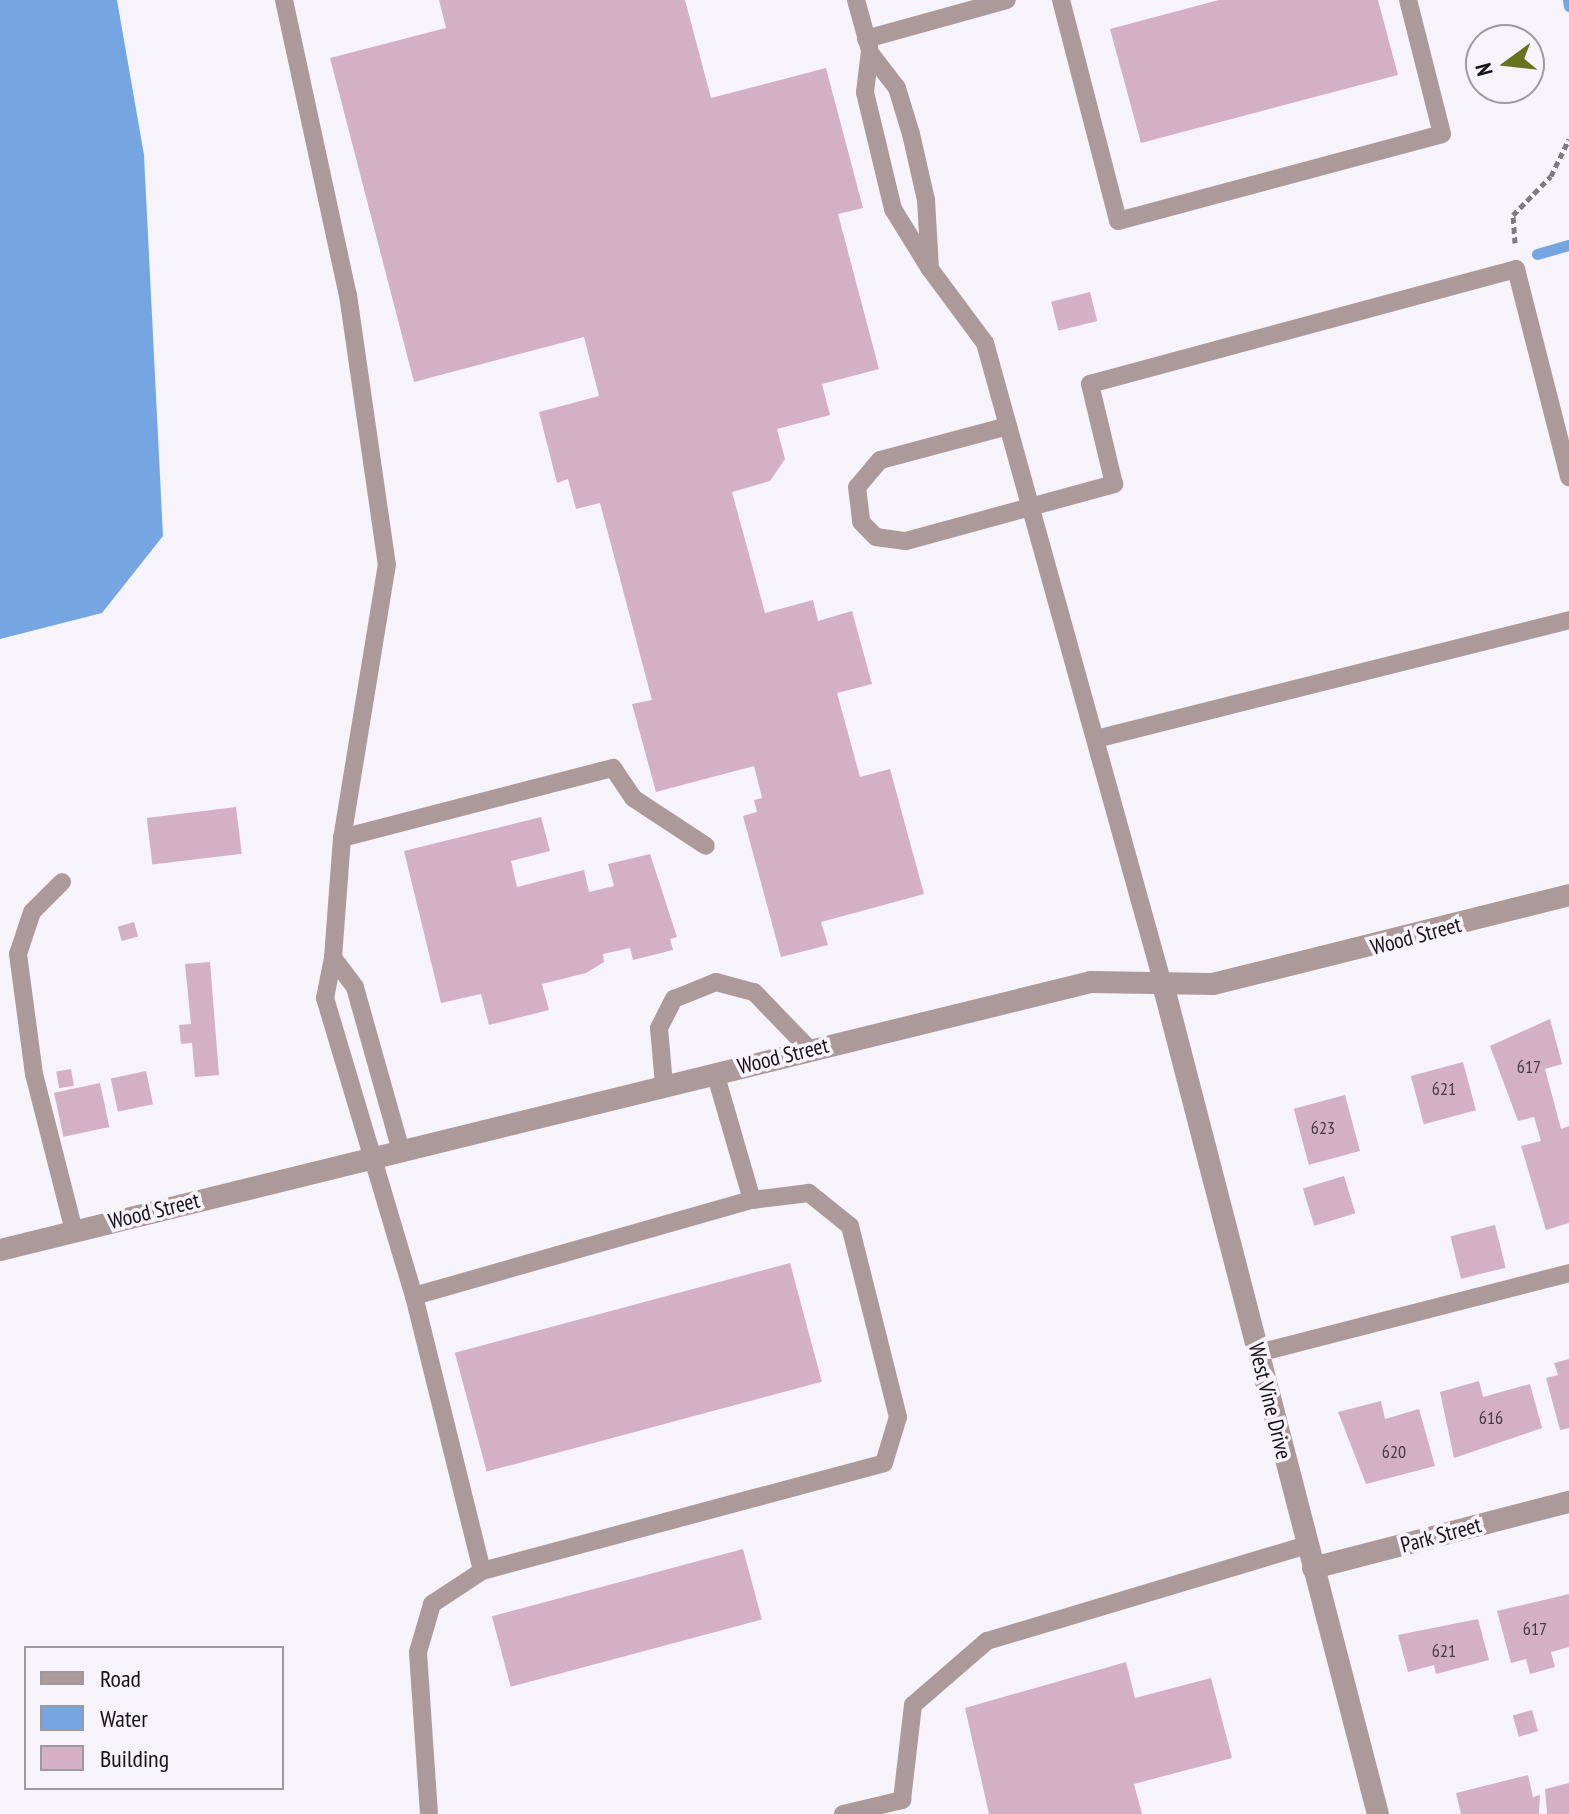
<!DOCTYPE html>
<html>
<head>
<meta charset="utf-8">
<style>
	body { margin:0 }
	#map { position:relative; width:1569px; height:1814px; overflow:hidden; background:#f7f3fa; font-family:"PT Sans Narrow",sans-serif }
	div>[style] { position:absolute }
	.water>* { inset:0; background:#76a6e2 }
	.stream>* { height:11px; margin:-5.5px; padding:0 5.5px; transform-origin:5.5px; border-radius:5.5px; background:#76a6e2 }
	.building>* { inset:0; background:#d3b0c4; transform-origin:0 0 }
	.path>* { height:5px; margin-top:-2.5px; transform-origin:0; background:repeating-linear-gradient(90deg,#7f7982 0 6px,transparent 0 10px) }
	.service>* { height:18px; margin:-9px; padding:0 9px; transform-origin:9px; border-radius:9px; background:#ac9a9a }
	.minor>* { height:22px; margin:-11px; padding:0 11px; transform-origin:11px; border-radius:11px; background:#ac9a9a }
	.tertiary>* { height:22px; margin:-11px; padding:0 11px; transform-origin:11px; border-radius:11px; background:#ac9a9a }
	span { translate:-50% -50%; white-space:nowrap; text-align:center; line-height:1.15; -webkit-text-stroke:7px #f7f3fa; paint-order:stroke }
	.number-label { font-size:18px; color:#473946 }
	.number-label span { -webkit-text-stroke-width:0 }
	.street-label { font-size:22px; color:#18111c }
	.legend { position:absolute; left:24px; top:1646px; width:260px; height:144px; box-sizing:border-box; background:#f7f3fa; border:2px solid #9e99a1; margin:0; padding:10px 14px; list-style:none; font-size:24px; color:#18111c }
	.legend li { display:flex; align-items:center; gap:16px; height:40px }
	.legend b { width:40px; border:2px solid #9e99a1 }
	.north { position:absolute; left:1465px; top:24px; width:80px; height:80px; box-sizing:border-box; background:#f7f3fa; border:2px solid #9e99a1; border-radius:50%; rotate:255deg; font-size:22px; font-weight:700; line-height:32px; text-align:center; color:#18111c }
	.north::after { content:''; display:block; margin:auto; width:28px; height:36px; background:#66731f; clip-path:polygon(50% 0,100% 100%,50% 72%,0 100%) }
</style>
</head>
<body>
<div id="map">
	<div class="water">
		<i style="clip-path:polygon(0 0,117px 0,144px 155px,163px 536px,102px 613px,0 639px)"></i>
	</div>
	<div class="stream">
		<i style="left:1568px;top:0;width:6px;rotate:81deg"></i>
		<i style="left:1537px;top:254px;width:33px;rotate:-16deg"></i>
	</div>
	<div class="building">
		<i style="clip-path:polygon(439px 0,685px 0,711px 98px,826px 68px,863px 208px,838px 214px,879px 369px,822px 384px,830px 415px,777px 429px,785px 459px,770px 481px,732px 492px,765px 613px,813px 600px,818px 621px,852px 611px,872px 684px,837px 693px,860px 777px,890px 769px,924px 894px,821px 922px,828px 945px,781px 957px,743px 816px,757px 812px,754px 800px,762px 798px,754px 766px,656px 792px,632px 704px,652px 700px,600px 503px,576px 509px,568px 479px,557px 483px,539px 412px,599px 396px,584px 337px,414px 382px,330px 58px,446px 28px)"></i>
		<i style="clip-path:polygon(1219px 0,1378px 0,1398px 75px,1141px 143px,1110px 29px)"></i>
		<i style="left:1090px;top:292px;width:30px;height:40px;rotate:76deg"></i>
		<i style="left:236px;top:807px;width:47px;height:90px;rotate:83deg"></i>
		<i style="clip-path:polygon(541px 817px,550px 851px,511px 861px,517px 887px,584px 870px,589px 892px,614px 886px,608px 864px,650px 854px,677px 937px,670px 939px,673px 950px,633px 960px,630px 948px,603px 954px,604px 962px,586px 973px,542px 984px,549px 1010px,489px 1025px,481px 994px,441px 1003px,404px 851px)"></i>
		<i style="left:134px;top:922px;width:15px;height:17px;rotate:74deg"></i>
		<i style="clip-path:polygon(210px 962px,219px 1075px,195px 1077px,192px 1043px,181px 1044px,179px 1025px,191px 1024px,185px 964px)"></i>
		<i style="clip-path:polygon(1550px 1019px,1562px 1064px,1545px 1069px,1561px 1129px,1569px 1126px,1569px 1223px,1546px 1230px,1521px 1146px,1541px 1141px,1534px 1117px,1518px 1121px,1490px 1046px)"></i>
		<i style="left:1463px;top:1062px;width:50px;height:54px;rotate:75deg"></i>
		<i style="left:71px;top:1069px;width:17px;height:15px;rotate:80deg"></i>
		<i style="left:146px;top:1071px;width:34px;height:36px;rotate:78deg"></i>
		<i style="left:100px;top:1083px;width:45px;height:47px;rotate:78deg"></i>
		<i style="left:1345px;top:1095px;width:58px;height:53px;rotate:75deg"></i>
		<i style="left:1344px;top:1176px;width:39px;height:43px;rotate:73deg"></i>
		<i style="left:1495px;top:1225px;width:44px;height:46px;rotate:76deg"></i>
		<i style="left:790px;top:1263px;width:123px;height:347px;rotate:75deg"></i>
		<i style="clip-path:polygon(1569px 1359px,1569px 1428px,1560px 1430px,1546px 1378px,1558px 1375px,1554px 1363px)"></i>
		<i style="clip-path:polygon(1479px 1381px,1483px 1397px,1530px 1384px,1542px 1428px,1454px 1458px,1440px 1392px)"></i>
		<i style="clip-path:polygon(1381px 1401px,1385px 1419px,1419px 1409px,1435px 1466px,1366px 1484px,1338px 1412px)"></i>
		<i style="left:743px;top:1549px;width:73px;height:260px;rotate:75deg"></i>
		<i style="clip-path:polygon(1569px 1594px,1569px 1647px,1551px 1652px,1555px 1667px,1530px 1674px,1526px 1659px,1511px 1663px,1497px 1611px)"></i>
		<i style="clip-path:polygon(1478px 1619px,1489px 1660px,1436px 1674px,1434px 1665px,1408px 1672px,1398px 1635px)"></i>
		<i style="clip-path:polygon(1126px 1662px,1135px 1698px,1211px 1678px,1232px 1758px,1134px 1784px,1142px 1814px,989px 1814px,965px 1708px)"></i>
		<i style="left:1532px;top:1710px;width:22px;height:20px;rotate:74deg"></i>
		<i style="clip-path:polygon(1528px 1775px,1533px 1797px,1540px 1795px,1539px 1814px,1461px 1814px,1456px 1793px)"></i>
		<i style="clip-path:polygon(1569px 1783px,1569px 1814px,1547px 1814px,1545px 1789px)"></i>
	</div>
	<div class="path">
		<i style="left:1515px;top:243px;width:28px;rotate:-94deg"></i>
		<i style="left:1513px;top:215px;width:54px;rotate:-45.7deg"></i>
		<i style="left:1551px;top:176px;width:41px;rotate:-64.1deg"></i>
	</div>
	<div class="service">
		<i style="left:284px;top:0;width:302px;rotate:77.8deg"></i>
		<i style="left:348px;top:295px;width:272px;rotate:81.8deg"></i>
		<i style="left:387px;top:564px;width:278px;rotate:99.3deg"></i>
		<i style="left:342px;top:838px;width:120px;rotate:94.3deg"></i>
		<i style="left:856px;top:0;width:49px;rotate:74.5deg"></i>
		<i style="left:1061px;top:0;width:228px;rotate:75.5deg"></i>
		<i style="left:1118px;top:221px;width:335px;rotate:-15deg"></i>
		<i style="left:1442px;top:134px;width:138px;rotate:-104.2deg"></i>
		<i style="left:866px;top:39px;width:146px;rotate:-15.5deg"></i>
		<i style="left:870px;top:53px;width:44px;rotate:52.4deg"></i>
		<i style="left:897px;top:88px;width:48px;rotate:73.1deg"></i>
		<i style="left:911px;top:134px;width:68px;rotate:77.2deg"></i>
		<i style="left:926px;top:200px;width:69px;rotate:86.7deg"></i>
		<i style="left:930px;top:269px;width:70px;rotate:-121.7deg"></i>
		<i style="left:893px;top:209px;width:120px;rotate:-103.5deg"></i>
		<i style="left:865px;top:92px;width:39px;rotate:-83deg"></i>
		<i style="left:930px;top:269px;width:92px;rotate:53.4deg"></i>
		<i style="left:985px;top:343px;width:669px;rotate:74.49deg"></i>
		<i style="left:1008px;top:426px;width:132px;rotate:165.1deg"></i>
		<i style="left:880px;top:460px;width:35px;rotate:130deg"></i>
		<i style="left:857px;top:487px;width:35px;rotate:83deg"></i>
		<i style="left:861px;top:522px;width:21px;rotate:45deg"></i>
		<i style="left:876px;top:537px;width:30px;rotate:8deg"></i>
		<i style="left:906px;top:541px;width:216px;rotate:-15.3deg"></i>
		<i style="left:1114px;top:484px;width:103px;rotate:-103.5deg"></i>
		<i style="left:1090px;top:384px;width:441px;rotate:-15.1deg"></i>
		<i style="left:1516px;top:269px;width:215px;rotate:75.7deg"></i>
		<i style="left:1096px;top:739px;width:488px;rotate:-14.1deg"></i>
		<i style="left:342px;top:838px;width:280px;rotate:-14.5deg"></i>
		<i style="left:613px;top:768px;width:36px;rotate:56deg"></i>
		<i style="left:633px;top:798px;width:87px;rotate:33.3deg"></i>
		<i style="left:62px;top:882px;width:42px;rotate:135deg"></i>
		<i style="left:32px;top:912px;width:44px;rotate:108.4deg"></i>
		<i style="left:18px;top:954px;width:121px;rotate:82.4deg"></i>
		<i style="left:34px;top:1074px;width:162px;rotate:75.7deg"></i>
		<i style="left:664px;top:1085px;width:57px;rotate:-95deg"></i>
		<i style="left:659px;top:1028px;width:33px;rotate:-63deg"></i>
		<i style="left:674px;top:999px;width:45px;rotate:-22deg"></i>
		<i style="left:716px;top:982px;width:39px;rotate:15deg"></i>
		<i style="left:754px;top:992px;width:79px;rotate:46deg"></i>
		<i style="left:401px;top:1151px;width:170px;rotate:-105.7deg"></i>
		<i style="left:355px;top:987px;width:36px;rotate:-127deg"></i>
		<i style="left:333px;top:958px;width:41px;rotate:101.3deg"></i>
		<i style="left:325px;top:998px;width:311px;rotate:73.4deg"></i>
		<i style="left:414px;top:1296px;width:283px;rotate:76.1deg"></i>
		<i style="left:482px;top:1571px;width:416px;rotate:-15deg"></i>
		<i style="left:884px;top:1463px;width:48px;rotate:-73.1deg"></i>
		<i style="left:898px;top:1417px;width:197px;rotate:-104.1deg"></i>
		<i style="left:850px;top:1226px;width:53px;rotate:-141.2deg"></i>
		<i style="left:809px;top:1193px;width:57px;rotate:173deg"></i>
		<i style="left:752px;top:1200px;width:132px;rotate:-106.2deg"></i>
		<i style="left:414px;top:1296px;width:351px;rotate:-15.9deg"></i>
		<i style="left:1258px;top:1353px;width:321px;rotate:-14.4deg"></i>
		<i style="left:429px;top:1814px;width:162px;rotate:-93.9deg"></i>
		<i style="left:418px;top:1652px;width:50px;rotate:-73.7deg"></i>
		<i style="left:432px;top:1604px;width:60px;rotate:-33.4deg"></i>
		<i style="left:843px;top:1814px;width:61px;rotate:-13.3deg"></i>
		<i style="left:902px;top:1800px;width:96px;rotate:-83.4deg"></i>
		<i style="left:913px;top:1705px;width:98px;rotate:-40.9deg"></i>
		<i style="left:987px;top:1641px;width:334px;rotate:-16.7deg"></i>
	</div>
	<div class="minor">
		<i style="left:0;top:1250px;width:1123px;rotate:-13.8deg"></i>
		<i style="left:1091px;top:982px;width:122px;rotate:0.9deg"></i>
		<i style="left:1213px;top:984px;width:367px;rotate:-14deg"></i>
		<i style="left:1313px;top:1568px;width:264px;rotate:-14.5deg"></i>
	</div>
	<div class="tertiary">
		<i style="left:1164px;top:988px;width:853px;rotate:75.48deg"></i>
	</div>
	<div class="number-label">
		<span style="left:1529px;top:1067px">617</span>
		<span style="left:1444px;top:1089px">621</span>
		<span style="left:1323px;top:1128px">623</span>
		<span style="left:1491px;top:1418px">616</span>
		<span style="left:1394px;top:1452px">620</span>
		<span style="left:1535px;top:1629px">617</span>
		<span style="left:1444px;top:1651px">621</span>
	</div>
	<div class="street-label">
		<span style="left:1416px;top:936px;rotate:-15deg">Wood Street</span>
		<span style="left:783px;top:1056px;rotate:-14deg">Wood Street</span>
		<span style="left:154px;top:1211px;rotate:-14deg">Wood Street</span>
		<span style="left:1270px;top:1401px;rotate:76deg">West Vine Drive</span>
		<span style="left:1441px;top:1535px;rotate:-15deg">Park Street</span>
	</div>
	<ul class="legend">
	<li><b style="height:10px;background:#ac9a9a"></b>Road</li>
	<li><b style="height:22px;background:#76a6e2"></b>Water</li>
	<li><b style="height:22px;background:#d3b0c4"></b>Building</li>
	</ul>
	<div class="north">N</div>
</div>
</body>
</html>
